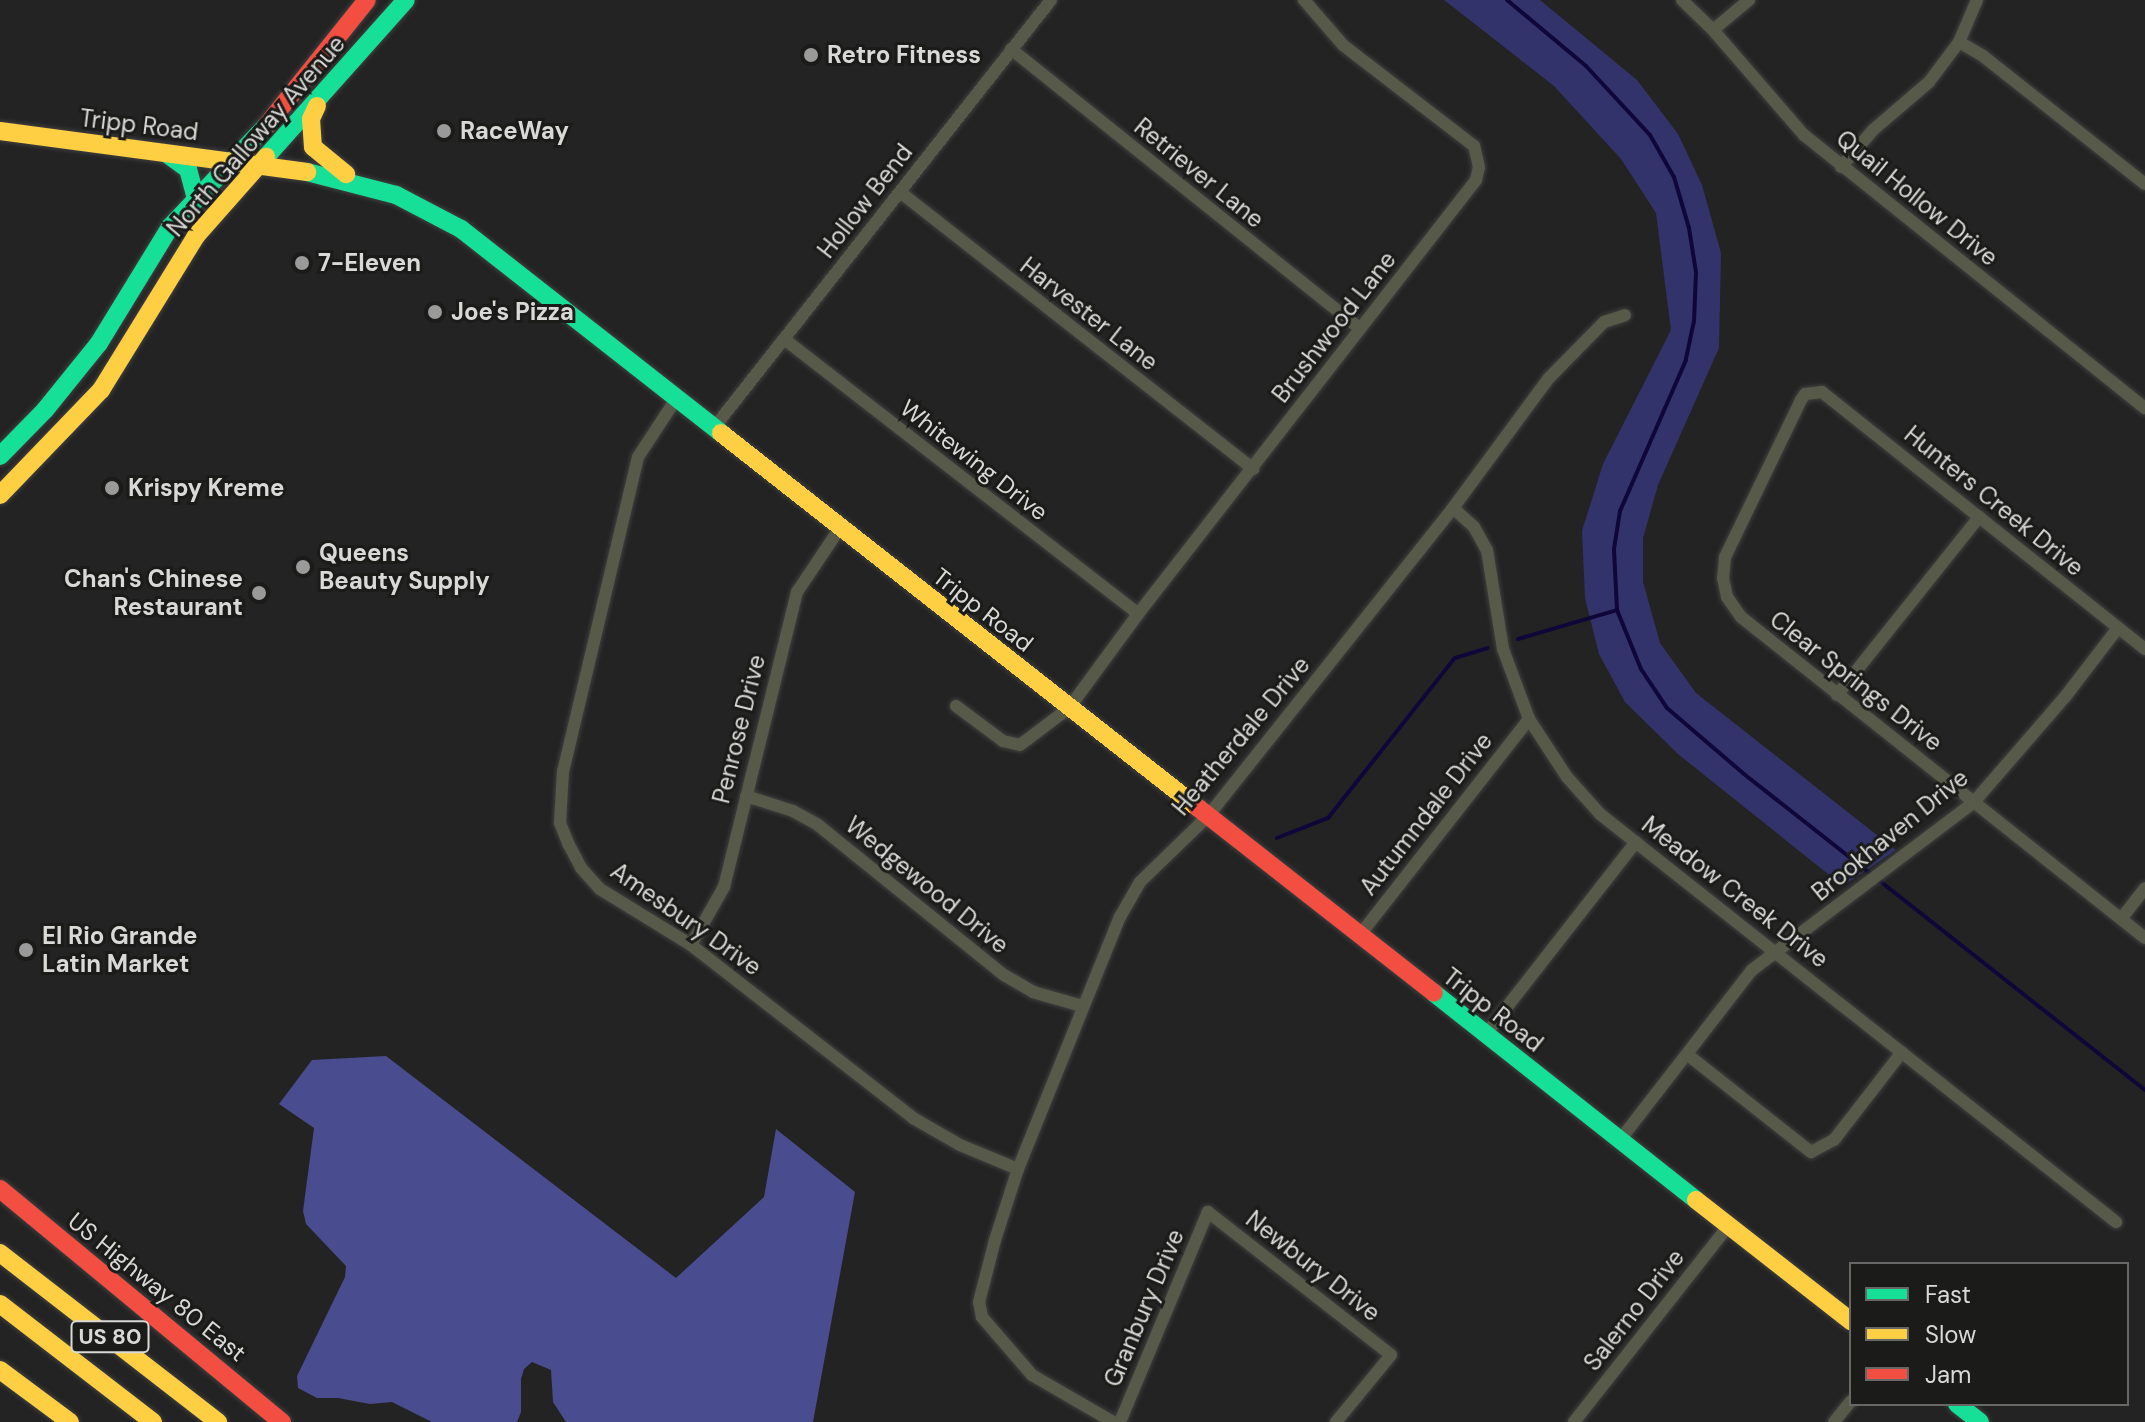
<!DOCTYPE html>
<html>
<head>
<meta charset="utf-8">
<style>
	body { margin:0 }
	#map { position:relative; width:2145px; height:1422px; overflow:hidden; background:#232323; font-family:"DM Sans",sans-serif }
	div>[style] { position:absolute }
	.green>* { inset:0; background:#32336b }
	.forest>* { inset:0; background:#494c8f }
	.stream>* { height:4px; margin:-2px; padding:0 2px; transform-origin:2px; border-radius:2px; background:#0f073a }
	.roads { filter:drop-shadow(0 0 2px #404040) drop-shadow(0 0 2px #404040) }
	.street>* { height:12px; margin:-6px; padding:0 6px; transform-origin:6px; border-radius:6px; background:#585a49 }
	.fast>* { height:18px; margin:-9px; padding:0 9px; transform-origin:9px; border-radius:9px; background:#16e098 }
	.slow>* { height:18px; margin:-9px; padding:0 9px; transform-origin:9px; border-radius:9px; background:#ffcf43 }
	.jam>* { height:18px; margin:-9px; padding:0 9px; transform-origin:9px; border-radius:9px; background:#f24e42 }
	.dots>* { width:22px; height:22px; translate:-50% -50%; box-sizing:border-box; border:4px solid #1b1b19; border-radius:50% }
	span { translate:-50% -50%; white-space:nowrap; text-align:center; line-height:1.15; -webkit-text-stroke:6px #1b1b19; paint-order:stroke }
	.shield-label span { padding:2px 6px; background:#1b1b19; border:2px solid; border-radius:6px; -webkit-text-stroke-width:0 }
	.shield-label { font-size:22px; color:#d9dad8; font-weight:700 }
	.poi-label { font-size:24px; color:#d9dad8; font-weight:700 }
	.left { translate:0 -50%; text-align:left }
	.right { translate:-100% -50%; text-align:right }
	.street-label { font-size:24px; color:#d9dad8 }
	.legend { position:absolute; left:1849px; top:1262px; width:280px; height:144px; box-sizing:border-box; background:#1b1b19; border:2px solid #676765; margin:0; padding:10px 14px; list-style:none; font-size:24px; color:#d9dad8 }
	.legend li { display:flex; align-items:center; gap:16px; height:40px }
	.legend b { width:40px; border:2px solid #676765 }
</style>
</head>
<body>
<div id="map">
	<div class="green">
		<i style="clip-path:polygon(1444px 0,1540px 0,1637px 80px,1678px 134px,1702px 185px,1721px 253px,1719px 348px,1658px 485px,1643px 538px,1643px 582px,1660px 643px,1696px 693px,1896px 850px,1843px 886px,1678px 754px,1625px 702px,1599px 654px,1585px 598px,1582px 531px,1603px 464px,1671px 330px,1656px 213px,1621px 159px,1554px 86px)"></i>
	</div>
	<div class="forest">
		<i style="clip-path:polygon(386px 1056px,676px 1278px,764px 1197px,776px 1129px,855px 1192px,813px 1422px,566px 1422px,553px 1402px,551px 1370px,532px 1362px,524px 1369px,521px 1379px,521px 1412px,517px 1422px,432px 1422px,392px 1402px,370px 1404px,338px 1398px,317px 1398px,298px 1388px,297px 1376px,345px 1277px,346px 1266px,306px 1224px,303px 1211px,314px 1128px,279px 1104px,312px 1060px)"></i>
	</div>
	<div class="stream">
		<i style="left:1507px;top:0;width:103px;rotate:39.9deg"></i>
		<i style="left:1586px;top:66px;width:94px;rotate:47.2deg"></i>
		<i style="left:1650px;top:135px;width:48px;rotate:60.3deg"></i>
		<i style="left:1674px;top:177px;width:53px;rotate:73.6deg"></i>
		<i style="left:1689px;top:228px;width:45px;rotate:81deg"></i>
		<i style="left:1696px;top:272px;width:49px;rotate:92.3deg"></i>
		<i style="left:1694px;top:321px;width:40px;rotate:102deg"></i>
		<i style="left:1686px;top:360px;width:165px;rotate:113.6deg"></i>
		<i style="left:1620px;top:511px;width:39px;rotate:99deg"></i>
		<i style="left:1614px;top:550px;width:60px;rotate:87.1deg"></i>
		<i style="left:1617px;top:610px;width:64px;rotate:67.9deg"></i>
		<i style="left:1641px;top:669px;width:47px;rotate:56.3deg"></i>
		<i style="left:1667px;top:708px;width:101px;rotate:40.6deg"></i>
		<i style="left:1744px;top:774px;width:511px;rotate:38.24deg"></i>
		<i style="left:1518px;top:639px;width:103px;rotate:-16.3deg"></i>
		<i style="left:1277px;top:838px;width:55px;rotate:-21.4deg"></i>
		<i style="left:1328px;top:818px;width:204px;rotate:-51.6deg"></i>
		<i style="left:1455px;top:658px;width:34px;rotate:-17deg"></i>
	</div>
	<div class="roads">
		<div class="street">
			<i style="left:1682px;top:0;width:43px;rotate:44.1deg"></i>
			<i style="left:1713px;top:30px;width:139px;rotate:49.1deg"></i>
			<i style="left:1804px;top:135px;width:437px;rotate:38.7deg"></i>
			<i style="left:1713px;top:30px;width:47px;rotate:-39.8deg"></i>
			<i style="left:1959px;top:42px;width:28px;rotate:30deg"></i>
			<i style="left:1983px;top:56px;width:206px;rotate:38.3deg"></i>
			<i style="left:1011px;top:49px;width:447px;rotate:38.7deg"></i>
			<i style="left:1841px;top:167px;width:49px;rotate:-49.1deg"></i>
			<i style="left:1873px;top:130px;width:74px;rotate:-40.6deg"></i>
			<i style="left:1929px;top:82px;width:50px;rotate:-53.1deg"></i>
			<i style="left:1959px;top:42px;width:46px;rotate:-66.8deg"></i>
			<i style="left:900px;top:192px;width:449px;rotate:38.1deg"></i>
			<i style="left:784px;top:339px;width:448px;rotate:37.8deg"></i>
			<i style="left:676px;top:399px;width:69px;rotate:123.2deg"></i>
			<i style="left:638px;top:457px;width:323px;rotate:103.4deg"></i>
			<i style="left:563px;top:771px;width:52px;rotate:93.3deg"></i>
			<i style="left:560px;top:823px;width:24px;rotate:68deg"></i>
			<i style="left:569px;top:845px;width:26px;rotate:62deg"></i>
			<i style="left:581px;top:868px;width:28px;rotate:48deg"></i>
			<i style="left:600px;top:889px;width:107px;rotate:31.6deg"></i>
			<i style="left:691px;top:945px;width:281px;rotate:37.9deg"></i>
			<i style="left:913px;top:1118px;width:54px;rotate:29.9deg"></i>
			<i style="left:960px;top:1145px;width:63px;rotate:22.5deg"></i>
			<i style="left:713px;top:429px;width:546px;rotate:-51.77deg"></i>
			<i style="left:1453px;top:508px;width:28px;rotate:42deg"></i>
			<i style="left:1474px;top:527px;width:26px;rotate:61deg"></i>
			<i style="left:1487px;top:550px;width:100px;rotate:80.8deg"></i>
			<i style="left:1503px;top:649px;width:75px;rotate:69.6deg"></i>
			<i style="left:1529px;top:719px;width:69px;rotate:56.8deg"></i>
			<i style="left:1567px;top:777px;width:50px;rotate:48.3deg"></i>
			<i style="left:1600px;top:814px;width:658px;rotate:38.33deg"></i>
			<i style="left:2145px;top:649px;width:413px;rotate:-141.5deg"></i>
			<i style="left:1822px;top:392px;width:17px;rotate:173deg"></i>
			<i style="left:1805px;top:394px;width:7px;rotate:124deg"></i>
			<i style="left:1801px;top:400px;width:174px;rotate:115.8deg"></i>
			<i style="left:1725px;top:557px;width:21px;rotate:95deg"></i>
			<i style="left:1723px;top:578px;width:19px;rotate:78deg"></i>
			<i style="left:1727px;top:597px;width:24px;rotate:55deg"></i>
			<i style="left:1741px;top:617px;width:516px;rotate:38.47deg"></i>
			<i style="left:1837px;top:695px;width:228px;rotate:-51.4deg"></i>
			<i style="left:956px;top:706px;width:59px;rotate:36.7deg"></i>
			<i style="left:1003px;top:741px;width:17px;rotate:13deg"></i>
			<i style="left:1020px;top:745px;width:61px;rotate:-37.1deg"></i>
			<i style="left:1069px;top:708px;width:117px;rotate:-53.7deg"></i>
			<i style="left:1138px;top:614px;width:550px;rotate:-52.09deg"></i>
			<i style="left:1476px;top:180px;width:13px;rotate:-77deg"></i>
			<i style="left:1479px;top:167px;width:22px;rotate:-103deg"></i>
			<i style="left:1474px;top:146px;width:165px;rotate:-142.4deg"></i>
			<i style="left:1343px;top:45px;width:60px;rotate:-130.9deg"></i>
			<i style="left:746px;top:796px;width:49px;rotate:17.7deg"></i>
			<i style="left:793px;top:811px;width:29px;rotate:29deg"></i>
			<i style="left:818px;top:825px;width:239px;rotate:38.9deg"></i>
			<i style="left:1004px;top:975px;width:34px;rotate:30deg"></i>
			<i style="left:1033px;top:992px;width:51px;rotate:15.9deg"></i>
			<i style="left:2121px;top:919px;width:39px;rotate:-52deg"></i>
			<i style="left:1359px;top:936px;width:276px;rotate:-51.9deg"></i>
			<i style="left:691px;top:945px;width:67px;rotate:-60.4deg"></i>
			<i style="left:724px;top:887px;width:304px;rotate:-76.1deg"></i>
			<i style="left:797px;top:592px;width:77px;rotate:-56.1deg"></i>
			<i style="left:1485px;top:1035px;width:245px;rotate:-52deg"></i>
			<i style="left:1688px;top:1055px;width:157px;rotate:38.3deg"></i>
			<i style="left:1811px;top:1152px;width:26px;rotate:-28deg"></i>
			<i style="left:1834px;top:1140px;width:111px;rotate:-52.3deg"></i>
			<i style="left:1620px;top:1140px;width:215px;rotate:-52.2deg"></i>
			<i style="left:1752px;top:970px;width:278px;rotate:-37.1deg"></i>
			<i style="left:1974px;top:802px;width:139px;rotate:-49.1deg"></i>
			<i style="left:2065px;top:697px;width:87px;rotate:-52.5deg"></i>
			<i style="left:1113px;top:1422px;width:94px;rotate:-149.9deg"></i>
			<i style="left:1032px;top:1375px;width:77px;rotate:-130.8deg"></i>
			<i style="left:982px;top:1317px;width:15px;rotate:-101deg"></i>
			<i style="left:979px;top:1302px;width:64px;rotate:-75.5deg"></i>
			<i style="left:995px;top:1240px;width:75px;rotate:-72.1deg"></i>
			<i style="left:1018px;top:1169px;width:272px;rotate:-68deg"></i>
			<i style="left:1120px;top:917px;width:40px;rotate:-60.3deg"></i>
			<i style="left:1140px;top:882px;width:95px;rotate:-44.1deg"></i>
			<i style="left:1208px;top:816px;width:394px;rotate:-51.5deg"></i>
			<i style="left:1453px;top:508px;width:162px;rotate:-53.6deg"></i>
			<i style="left:1549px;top:378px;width:78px;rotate:-45.5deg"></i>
			<i style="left:1604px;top:322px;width:22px;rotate:-18deg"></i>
			<i style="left:1120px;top:1422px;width:228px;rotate:-67.3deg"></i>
			<i style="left:1208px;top:1212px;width:232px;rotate:38deg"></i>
			<i style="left:1391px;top:1355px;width:87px;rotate:129.4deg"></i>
			<i style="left:1574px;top:1422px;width:251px;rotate:-51.8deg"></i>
			<i style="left:1834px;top:1422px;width:27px;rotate:-51deg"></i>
		</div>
		<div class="fast">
			<i style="left:167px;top:154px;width:26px;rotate:36deg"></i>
			<i style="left:188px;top:169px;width:30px;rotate:75deg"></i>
			<i style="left:266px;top:157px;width:210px;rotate:-48.3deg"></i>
			<i style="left:307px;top:172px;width:92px;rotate:14.5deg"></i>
			<i style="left:396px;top:195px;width:73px;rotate:27.6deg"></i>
			<i style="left:461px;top:229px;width:330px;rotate:38.1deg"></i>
			<i style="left:0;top:456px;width:64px;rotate:-45.6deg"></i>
			<i style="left:45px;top:410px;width:86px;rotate:-51.1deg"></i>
			<i style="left:99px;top:343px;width:136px;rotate:-58.5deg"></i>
			<i style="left:170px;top:227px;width:139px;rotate:-46.5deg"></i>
			<i style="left:1434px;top:993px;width:334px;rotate:38.3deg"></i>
			<i style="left:1957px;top:1404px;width:29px;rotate:38deg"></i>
		</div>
		<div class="slow">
			<i style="left:317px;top:106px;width:14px;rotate:115deg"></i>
			<i style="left:311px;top:119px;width:28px;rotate:86deg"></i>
			<i style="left:313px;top:147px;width:43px;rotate:39.3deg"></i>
			<i style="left:0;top:131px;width:310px;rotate:7.6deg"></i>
			<i style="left:721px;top:433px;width:605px;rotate:38.16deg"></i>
			<i style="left:0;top:495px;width:146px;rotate:-46.1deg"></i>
			<i style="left:101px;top:390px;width:181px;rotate:-58.3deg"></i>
			<i style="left:196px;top:236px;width:106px;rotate:-48.5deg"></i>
			<i style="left:1696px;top:1200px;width:197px;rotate:38deg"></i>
			<i style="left:0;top:1253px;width:276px;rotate:37.8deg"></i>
			<i style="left:0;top:1304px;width:193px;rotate:37.6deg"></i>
			<i style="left:0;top:1370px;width:87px;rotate:36.6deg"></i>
		</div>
		<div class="jam">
			<i style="left:266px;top:126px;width:161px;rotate:-51.3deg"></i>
			<i style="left:1197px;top:807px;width:301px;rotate:38.1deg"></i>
			<i style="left:0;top:1189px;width:366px;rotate:39.6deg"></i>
		</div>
	</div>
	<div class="dots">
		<i style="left:811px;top:55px;background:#999a99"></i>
		<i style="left:444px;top:131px;background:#999a99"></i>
		<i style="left:302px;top:263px;background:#999a99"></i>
		<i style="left:435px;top:312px;background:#999a99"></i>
		<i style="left:112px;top:488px;background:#999a99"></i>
		<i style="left:303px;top:567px;background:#999a99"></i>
		<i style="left:259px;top:593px;background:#999a99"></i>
		<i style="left:26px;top:950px;background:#999a99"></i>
	</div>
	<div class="shield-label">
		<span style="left:110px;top:1337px">US 80</span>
	</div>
	<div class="poi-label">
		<span class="left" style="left:827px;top:55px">Retro Fitness</span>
		<span class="left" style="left:460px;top:131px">RaceWay</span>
		<span class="left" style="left:318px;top:263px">7-Eleven</span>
		<span class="left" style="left:451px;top:312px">Joe's Pizza</span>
		<span class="left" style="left:128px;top:488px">Krispy Kreme</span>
		<span class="left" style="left:319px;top:567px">Queens<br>Beauty Supply</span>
		<span class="right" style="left:243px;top:593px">Chan's Chinese<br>Restaurant</span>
		<span class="left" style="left:42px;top:950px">El Rio Grande<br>Latin Market</span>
	</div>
	<div class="street-label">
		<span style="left:139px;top:125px;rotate:7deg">Tripp Road</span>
		<span style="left:256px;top:136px;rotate:-49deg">North Galloway Avenue</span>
		<span style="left:1199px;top:173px;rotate:39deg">Retriever Lane</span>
		<span style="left:1917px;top:198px;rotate:39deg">Quail Hollow Drive</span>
		<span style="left:865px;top:201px;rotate:-52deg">Hollow Bend</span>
		<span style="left:1089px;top:314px;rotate:38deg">Harvester Lane</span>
		<span style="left:1334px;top:327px;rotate:-52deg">Brushwood Lane</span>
		<span style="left:974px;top:460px;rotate:38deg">Whitewing Drive</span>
		<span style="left:1994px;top:501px;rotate:39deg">Hunters Creek Drive</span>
		<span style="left:983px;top:610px;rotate:38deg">Tripp Road</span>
		<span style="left:1856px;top:681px;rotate:38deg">Clear Springs Drive</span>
		<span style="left:739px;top:729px;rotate:-76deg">Penrose Drive</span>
		<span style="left:1241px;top:736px;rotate:-50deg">Heatherdale Drive</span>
		<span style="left:1426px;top:814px;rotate:-52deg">Autumndale Drive</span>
		<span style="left:1890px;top:835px;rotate:-39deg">Brookhaven Drive</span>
		<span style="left:927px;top:885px;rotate:39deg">Wedgewood Drive</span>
		<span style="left:1735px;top:892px;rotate:38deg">Meadow Creek Drive</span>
		<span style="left:686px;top:919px;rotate:35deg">Amesbury Drive</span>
		<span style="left:1493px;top:1010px;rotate:38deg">Tripp Road</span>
		<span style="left:1313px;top:1266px;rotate:38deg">Newbury Drive</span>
		<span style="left:157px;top:1287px;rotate:39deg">US Highway 80 East</span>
		<span style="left:1144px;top:1308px;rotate:-67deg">Granbury Drive</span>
		<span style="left:1634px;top:1310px;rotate:-52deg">Salerno Drive</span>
	</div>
	<ul class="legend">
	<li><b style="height:10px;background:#16e098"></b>Fast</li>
	<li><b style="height:10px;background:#ffcf43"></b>Slow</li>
	<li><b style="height:10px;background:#f24e42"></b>Jam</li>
	</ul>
</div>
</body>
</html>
